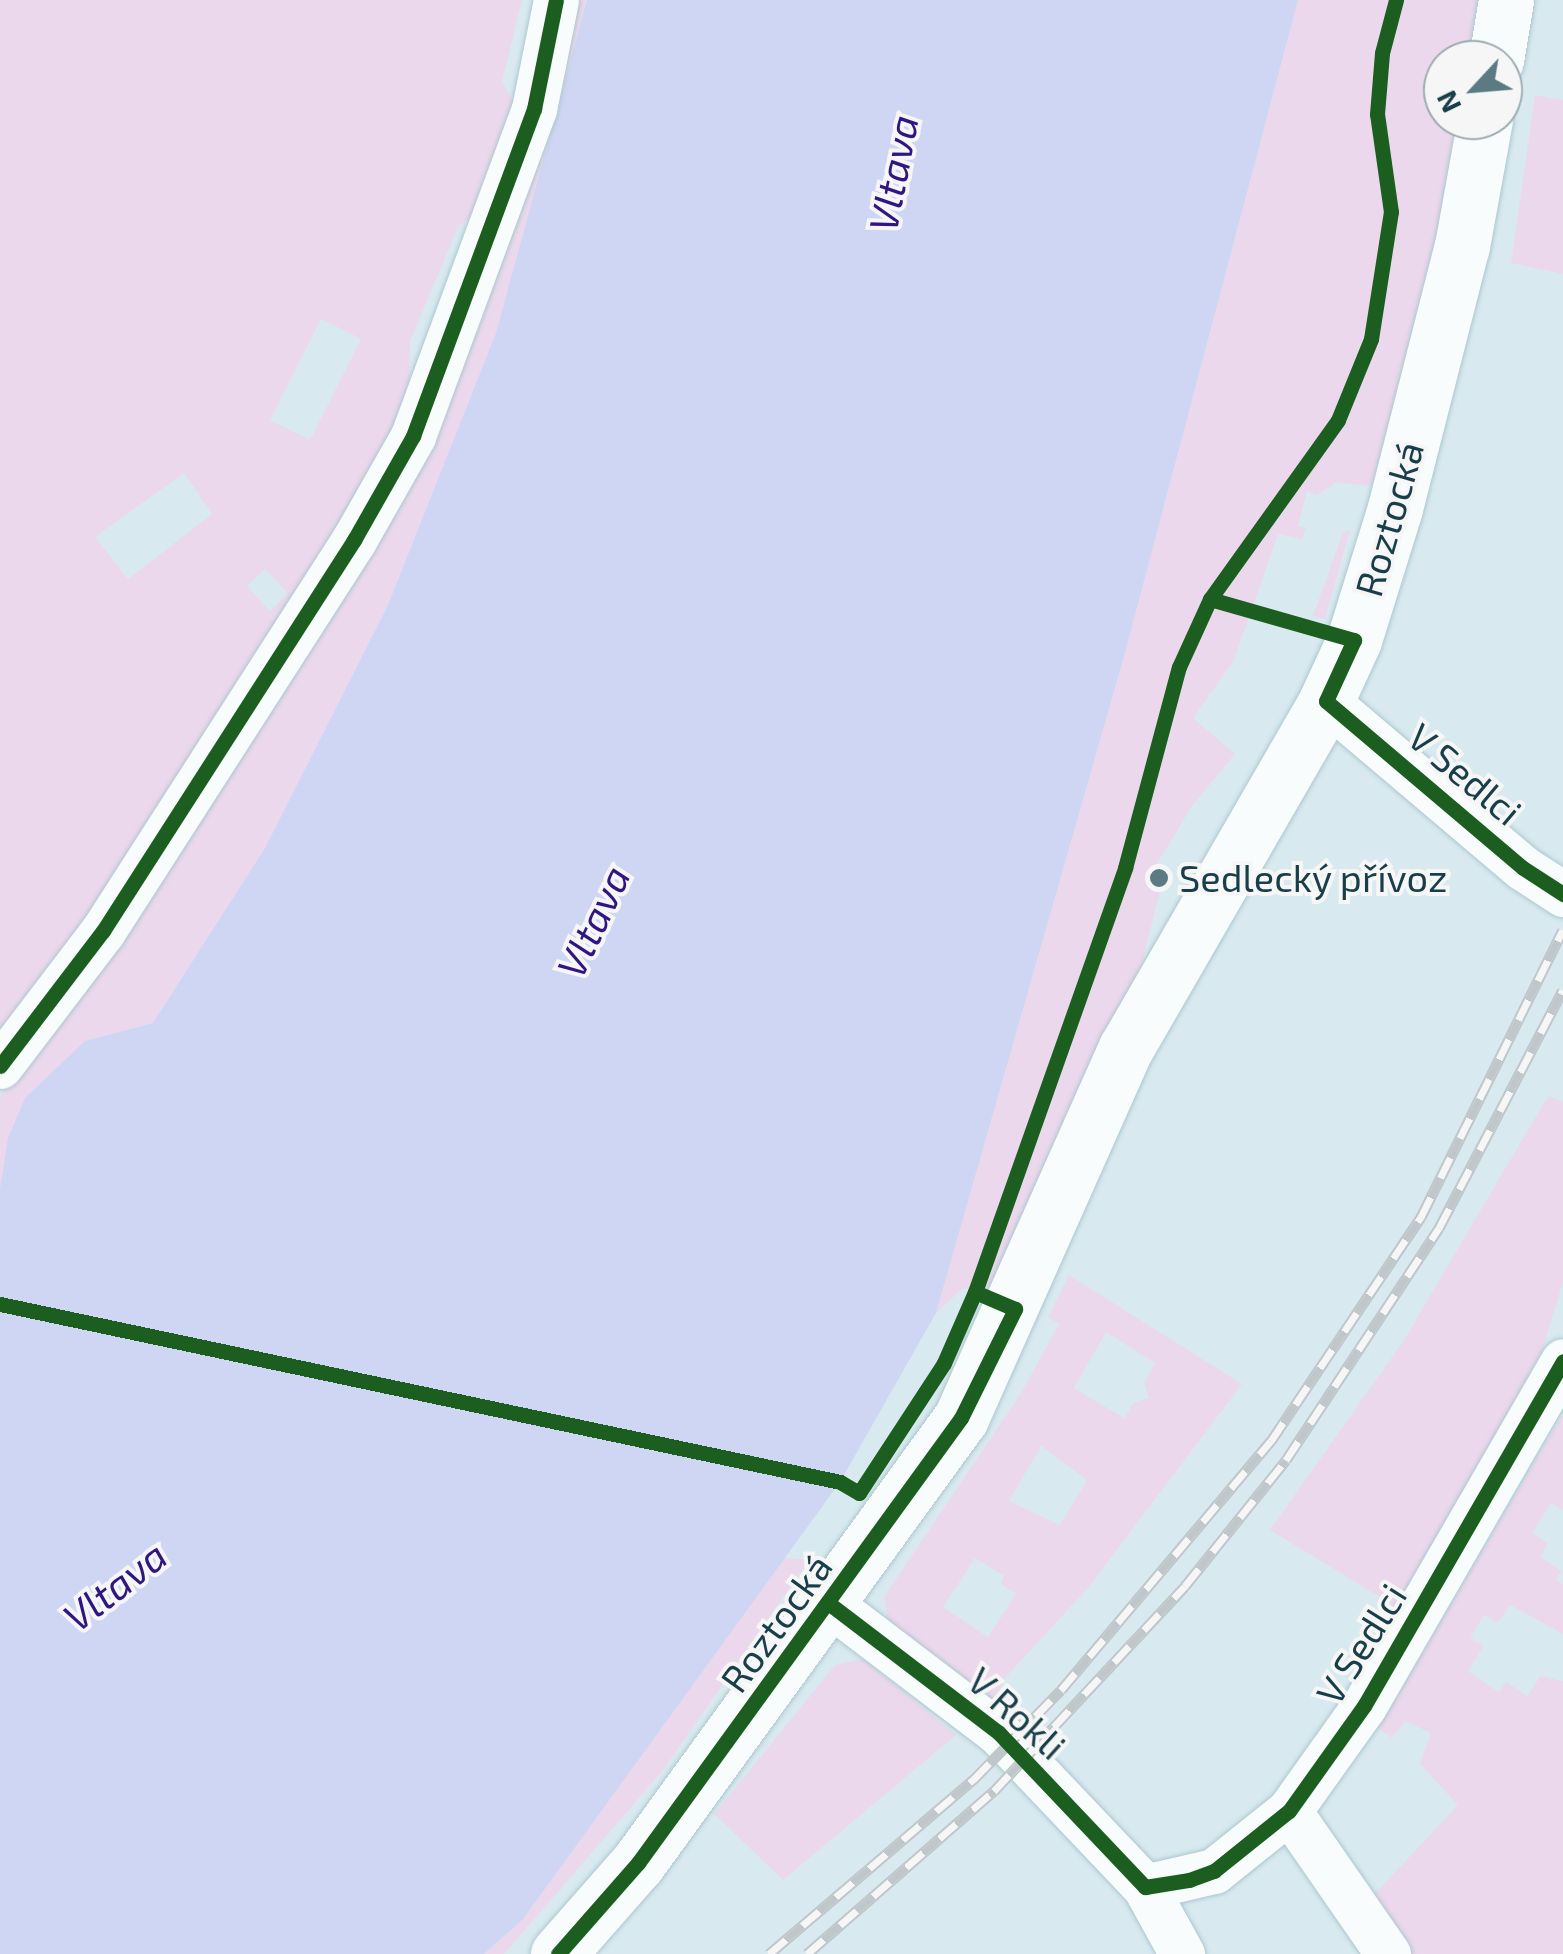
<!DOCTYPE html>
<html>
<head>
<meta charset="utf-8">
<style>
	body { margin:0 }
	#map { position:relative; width:1563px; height:1954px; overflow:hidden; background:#d8eaf0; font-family:"Exo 2",sans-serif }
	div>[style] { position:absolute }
	.green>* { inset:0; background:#ecd8ec }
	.water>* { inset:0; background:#cfd6f3 }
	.ferry>* { height:2.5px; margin-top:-1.25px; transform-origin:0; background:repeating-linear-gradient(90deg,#2f1782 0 12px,transparent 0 22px) }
	.roads { filter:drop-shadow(0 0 2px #adc7cf) drop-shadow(0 0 2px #adc7cf) }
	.street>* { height:45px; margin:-22.5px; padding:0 22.5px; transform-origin:22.5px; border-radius:22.5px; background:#f9fcfd }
	.secondary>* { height:55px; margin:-27.5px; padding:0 27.5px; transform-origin:27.5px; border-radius:27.5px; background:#f9fcfd }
	.rail>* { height:11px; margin-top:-5.5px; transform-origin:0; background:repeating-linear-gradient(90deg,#f6f6f6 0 22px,#bfc7ca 0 44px); box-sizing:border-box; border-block:2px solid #bfc7ca }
	.cycleway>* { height:15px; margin:-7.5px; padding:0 7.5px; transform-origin:7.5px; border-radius:7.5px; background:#1b5e20 }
	.dots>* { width:28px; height:28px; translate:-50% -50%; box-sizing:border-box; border:5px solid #f6f6f6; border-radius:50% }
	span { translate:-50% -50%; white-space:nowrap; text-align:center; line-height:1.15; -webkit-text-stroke:8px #f6f6f6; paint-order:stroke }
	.street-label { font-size:38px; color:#183e4a }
	.poi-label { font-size:38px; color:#183e4a }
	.left { translate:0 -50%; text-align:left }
	.water-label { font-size:40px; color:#2f1782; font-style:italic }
	.north { position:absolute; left:1423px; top:40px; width:100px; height:100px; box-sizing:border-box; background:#f6f6f6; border:2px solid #9dacb1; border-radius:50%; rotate:244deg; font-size:28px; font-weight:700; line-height:40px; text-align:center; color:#183e4a }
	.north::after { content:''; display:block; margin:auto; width:35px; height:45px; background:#5b7a84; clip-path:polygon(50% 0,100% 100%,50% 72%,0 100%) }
</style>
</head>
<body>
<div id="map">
	<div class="green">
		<i style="clip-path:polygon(evenodd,0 0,522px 0,502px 82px,517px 107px,473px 217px,459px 225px,410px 341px,409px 403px,388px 458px,0 1047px,0 0,321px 319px,361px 339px,310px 440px,270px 420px,321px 319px,0 0,184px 473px,212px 514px,128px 579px,95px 537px,184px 473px,0 0,265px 569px,288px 593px,270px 611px,247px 586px,265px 569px)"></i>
		<i style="clip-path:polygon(570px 0,587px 0,497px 333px,388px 605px,265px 848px,153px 1023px,85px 1041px,0 1189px,0 1097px,420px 446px)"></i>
		<i style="clip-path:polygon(1298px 0,1478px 0,1469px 60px,1443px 60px,1443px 120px,1458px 120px,1440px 223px,1375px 480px,1366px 486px,1337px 482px,1317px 495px,1307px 491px,1298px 526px,1306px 528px,1302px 539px,1278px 534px,1234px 660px,1193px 718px,1235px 754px,1192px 806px,1150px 875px,1162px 883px,1141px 966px,996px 1287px,962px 1289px,936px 1313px,1125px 653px)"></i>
		<i style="clip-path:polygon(1535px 95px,1563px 100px,1563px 274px,1511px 263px)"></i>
		<i style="clip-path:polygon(1350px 530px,1325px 619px,1313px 616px,1343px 532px)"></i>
		<i style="clip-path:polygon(1548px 1096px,1563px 1102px,1563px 1282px,1542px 1350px,1401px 1610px,1270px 1530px,1404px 1340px)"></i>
		<i style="clip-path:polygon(evenodd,1069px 1275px,1242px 1384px,1089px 1587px,1004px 1679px,993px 1708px,887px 1619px,884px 1597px,1021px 1393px,1059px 1324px,1048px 1317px,1069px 1275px,1106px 1332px,1155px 1363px,1144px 1384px,1149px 1398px,1134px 1402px,1124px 1418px,1074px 1388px,1106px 1332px,1069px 1275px,1041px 1446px,1087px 1480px,1060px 1525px,1009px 1501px,1041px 1446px,1069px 1275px,975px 1558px,1004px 1576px,1001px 1584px,1016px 1594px,988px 1637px,943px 1607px,975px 1558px)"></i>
		<i style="clip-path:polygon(1563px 1414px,1563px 1510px,1551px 1503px,1532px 1533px,1548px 1543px,1540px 1557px,1562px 1571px,1556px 1579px,1563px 1584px,1563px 1634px,1510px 1605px,1498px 1623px,1484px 1615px,1470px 1638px,1484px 1646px,1468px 1671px,1499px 1692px,1506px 1682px,1528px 1696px,1540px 1676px,1563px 1681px,1563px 1954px,1395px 1954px,1367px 1902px,1458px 1805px,1420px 1764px,1431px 1733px,1405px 1721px,1392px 1738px,1378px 1728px)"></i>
		<i style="clip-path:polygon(777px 1557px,809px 1560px,664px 1769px,504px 1954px,484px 1954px,523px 1919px)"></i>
		<i style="clip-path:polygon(863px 1659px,956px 1735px,783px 1880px,714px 1814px,835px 1665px)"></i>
	</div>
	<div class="water">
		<i style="clip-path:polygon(587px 0,1298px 0,1125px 653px,936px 1313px,840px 1482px,523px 1919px,484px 1954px,0 1954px,0 1189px,8px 1138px,25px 1098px,85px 1041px,153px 1023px,265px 848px,388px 605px,496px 333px)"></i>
	</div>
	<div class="ferry">
		<i style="left:0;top:1304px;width:859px;rotate:11.96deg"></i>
	</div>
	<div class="roads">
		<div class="street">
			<i style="left:1326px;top:701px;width:258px;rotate:40.3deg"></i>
			<i style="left:1523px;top:868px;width:48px;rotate:33deg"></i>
			<i style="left:0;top:1066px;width:170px;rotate:-52.7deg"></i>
			<i style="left:103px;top:931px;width:465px;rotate:-57.3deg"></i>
			<i style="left:354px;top:540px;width:120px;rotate:-60.4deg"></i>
			<i style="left:413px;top:436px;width:349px;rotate:-69.7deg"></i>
			<i style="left:534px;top:109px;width:111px;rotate:-78.6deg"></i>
			<i style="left:831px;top:1605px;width:210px;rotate:37.3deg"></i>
			<i style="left:998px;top:1732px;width:214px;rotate:46.5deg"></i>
			<i style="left:1145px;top:1887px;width:77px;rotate:61.1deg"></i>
			<i style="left:1289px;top:1811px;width:174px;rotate:55.3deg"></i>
			<i style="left:1145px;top:1887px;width:71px;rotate:-13.1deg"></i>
			<i style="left:1214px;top:1871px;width:96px;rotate:-38.7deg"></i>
			<i style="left:1289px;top:1811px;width:129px;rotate:-54.5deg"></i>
			<i style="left:1364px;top:1706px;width:398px;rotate:-60deg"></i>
		</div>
		<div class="secondary">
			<i style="left:1496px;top:60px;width:61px;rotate:-80.5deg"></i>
			<i style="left:558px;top:1954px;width:121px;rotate:-48.7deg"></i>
			<i style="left:638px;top:1863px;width:550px;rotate:-54.03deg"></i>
			<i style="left:961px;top:1418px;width:405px;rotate:-66deg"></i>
			<i style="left:1126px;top:1048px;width:401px;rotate:-60deg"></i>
			<i style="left:1326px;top:701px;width:67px;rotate:-65.3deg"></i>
			<i style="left:1354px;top:640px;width:138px;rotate:-72.7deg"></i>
			<i style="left:1395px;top:508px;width:270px;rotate:-75.7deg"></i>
			<i style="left:1462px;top:246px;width:128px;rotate:-79.7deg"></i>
		</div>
	</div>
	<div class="rail">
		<i style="left:769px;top:1954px;width:270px;rotate:-40.5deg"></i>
		<i style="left:974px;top:1779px;width:124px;rotate:-45.7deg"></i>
		<i style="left:1061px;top:1690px;width:326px;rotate:-49.9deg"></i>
		<i style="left:1271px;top:1441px;width:270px;rotate:-56.2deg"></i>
		<i style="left:1421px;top:1217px;width:320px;rotate:-63.7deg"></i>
		<i style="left:807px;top:1954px;width:248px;rotate:-41.1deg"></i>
		<i style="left:994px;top:1791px;width:280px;rotate:-47deg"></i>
		<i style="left:1185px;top:1586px;width:161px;rotate:-51.3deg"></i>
		<i style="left:1286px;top:1460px;width:278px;rotate:-56.6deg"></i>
		<i style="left:1439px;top:1228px;width:268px;rotate:-62.5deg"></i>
	</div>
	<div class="cycleway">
		<i style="left:1210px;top:599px;width:150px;rotate:15.9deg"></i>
		<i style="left:1354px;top:640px;width:67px;rotate:114.7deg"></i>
		<i style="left:1326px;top:701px;width:258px;rotate:40.3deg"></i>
		<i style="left:1523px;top:868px;width:48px;rotate:33deg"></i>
		<i style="left:0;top:1066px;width:170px;rotate:-52.7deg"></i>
		<i style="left:103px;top:931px;width:465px;rotate:-57.3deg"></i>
		<i style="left:354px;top:540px;width:120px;rotate:-60.4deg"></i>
		<i style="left:413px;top:436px;width:349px;rotate:-69.7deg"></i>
		<i style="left:534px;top:109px;width:111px;rotate:-78.6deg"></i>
		<i style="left:0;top:1304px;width:859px;rotate:11.96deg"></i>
		<i style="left:840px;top:1482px;width:22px;rotate:30deg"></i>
		<i style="left:859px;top:1493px;width:155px;rotate:-56.8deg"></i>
		<i style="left:944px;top:1363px;width:77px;rotate:-66.4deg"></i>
		<i style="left:975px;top:1292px;width:450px;rotate:-70.5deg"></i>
		<i style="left:1125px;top:868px;width:208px;rotate:-75deg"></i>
		<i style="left:1179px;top:667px;width:75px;rotate:-65.5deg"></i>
		<i style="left:1210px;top:599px;width:220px;rotate:-54.4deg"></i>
		<i style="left:1338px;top:420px;width:87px;rotate:-67.8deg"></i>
		<i style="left:1371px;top:339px;width:129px;rotate:-81.1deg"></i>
		<i style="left:1391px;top:212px;width:99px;rotate:-98.1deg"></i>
		<i style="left:1377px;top:114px;width:61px;rotate:-85.3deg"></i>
		<i style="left:1382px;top:53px;width:55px;rotate:-75.2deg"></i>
		<i style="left:831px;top:1605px;width:210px;rotate:37.3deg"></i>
		<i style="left:998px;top:1732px;width:214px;rotate:46.5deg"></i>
		<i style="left:1145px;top:1887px;width:45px;rotate:-9deg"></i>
		<i style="left:1189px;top:1880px;width:27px;rotate:-20deg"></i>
		<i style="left:1214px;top:1871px;width:96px;rotate:-38.7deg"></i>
		<i style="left:1289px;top:1811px;width:129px;rotate:-54.5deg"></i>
		<i style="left:1364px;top:1706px;width:398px;rotate:-60deg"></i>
		<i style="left:558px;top:1954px;width:121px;rotate:-48.7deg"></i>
		<i style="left:638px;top:1863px;width:550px;rotate:-54.03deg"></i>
		<i style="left:961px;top:1418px;width:122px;rotate:-63.6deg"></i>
		<i style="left:1015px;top:1309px;width:43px;rotate:-157deg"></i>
	</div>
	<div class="dots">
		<i style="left:1159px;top:878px;background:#5b7a84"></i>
	</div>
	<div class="street-label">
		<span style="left:1389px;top:519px;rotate:-74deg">Roztocká</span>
		<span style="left:1465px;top:774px;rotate:40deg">V Sedlci</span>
		<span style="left:776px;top:1623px;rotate:-54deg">Roztocká</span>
		<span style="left:1361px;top:1644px;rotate:-58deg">V Sedlci</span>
		<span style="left:1017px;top:1713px;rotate:42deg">V Rokli</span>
	</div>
	<div class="poi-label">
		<span class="left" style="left:1179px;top:878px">Sedlecký přívoz</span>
	</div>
	<div class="water-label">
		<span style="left:892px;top:173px;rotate:-79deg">Vltava</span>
		<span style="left:592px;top:921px;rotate:-65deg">Vltava</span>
		<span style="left:114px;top:1585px;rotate:-38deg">Vltava</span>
	</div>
	<div class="north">N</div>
</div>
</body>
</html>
